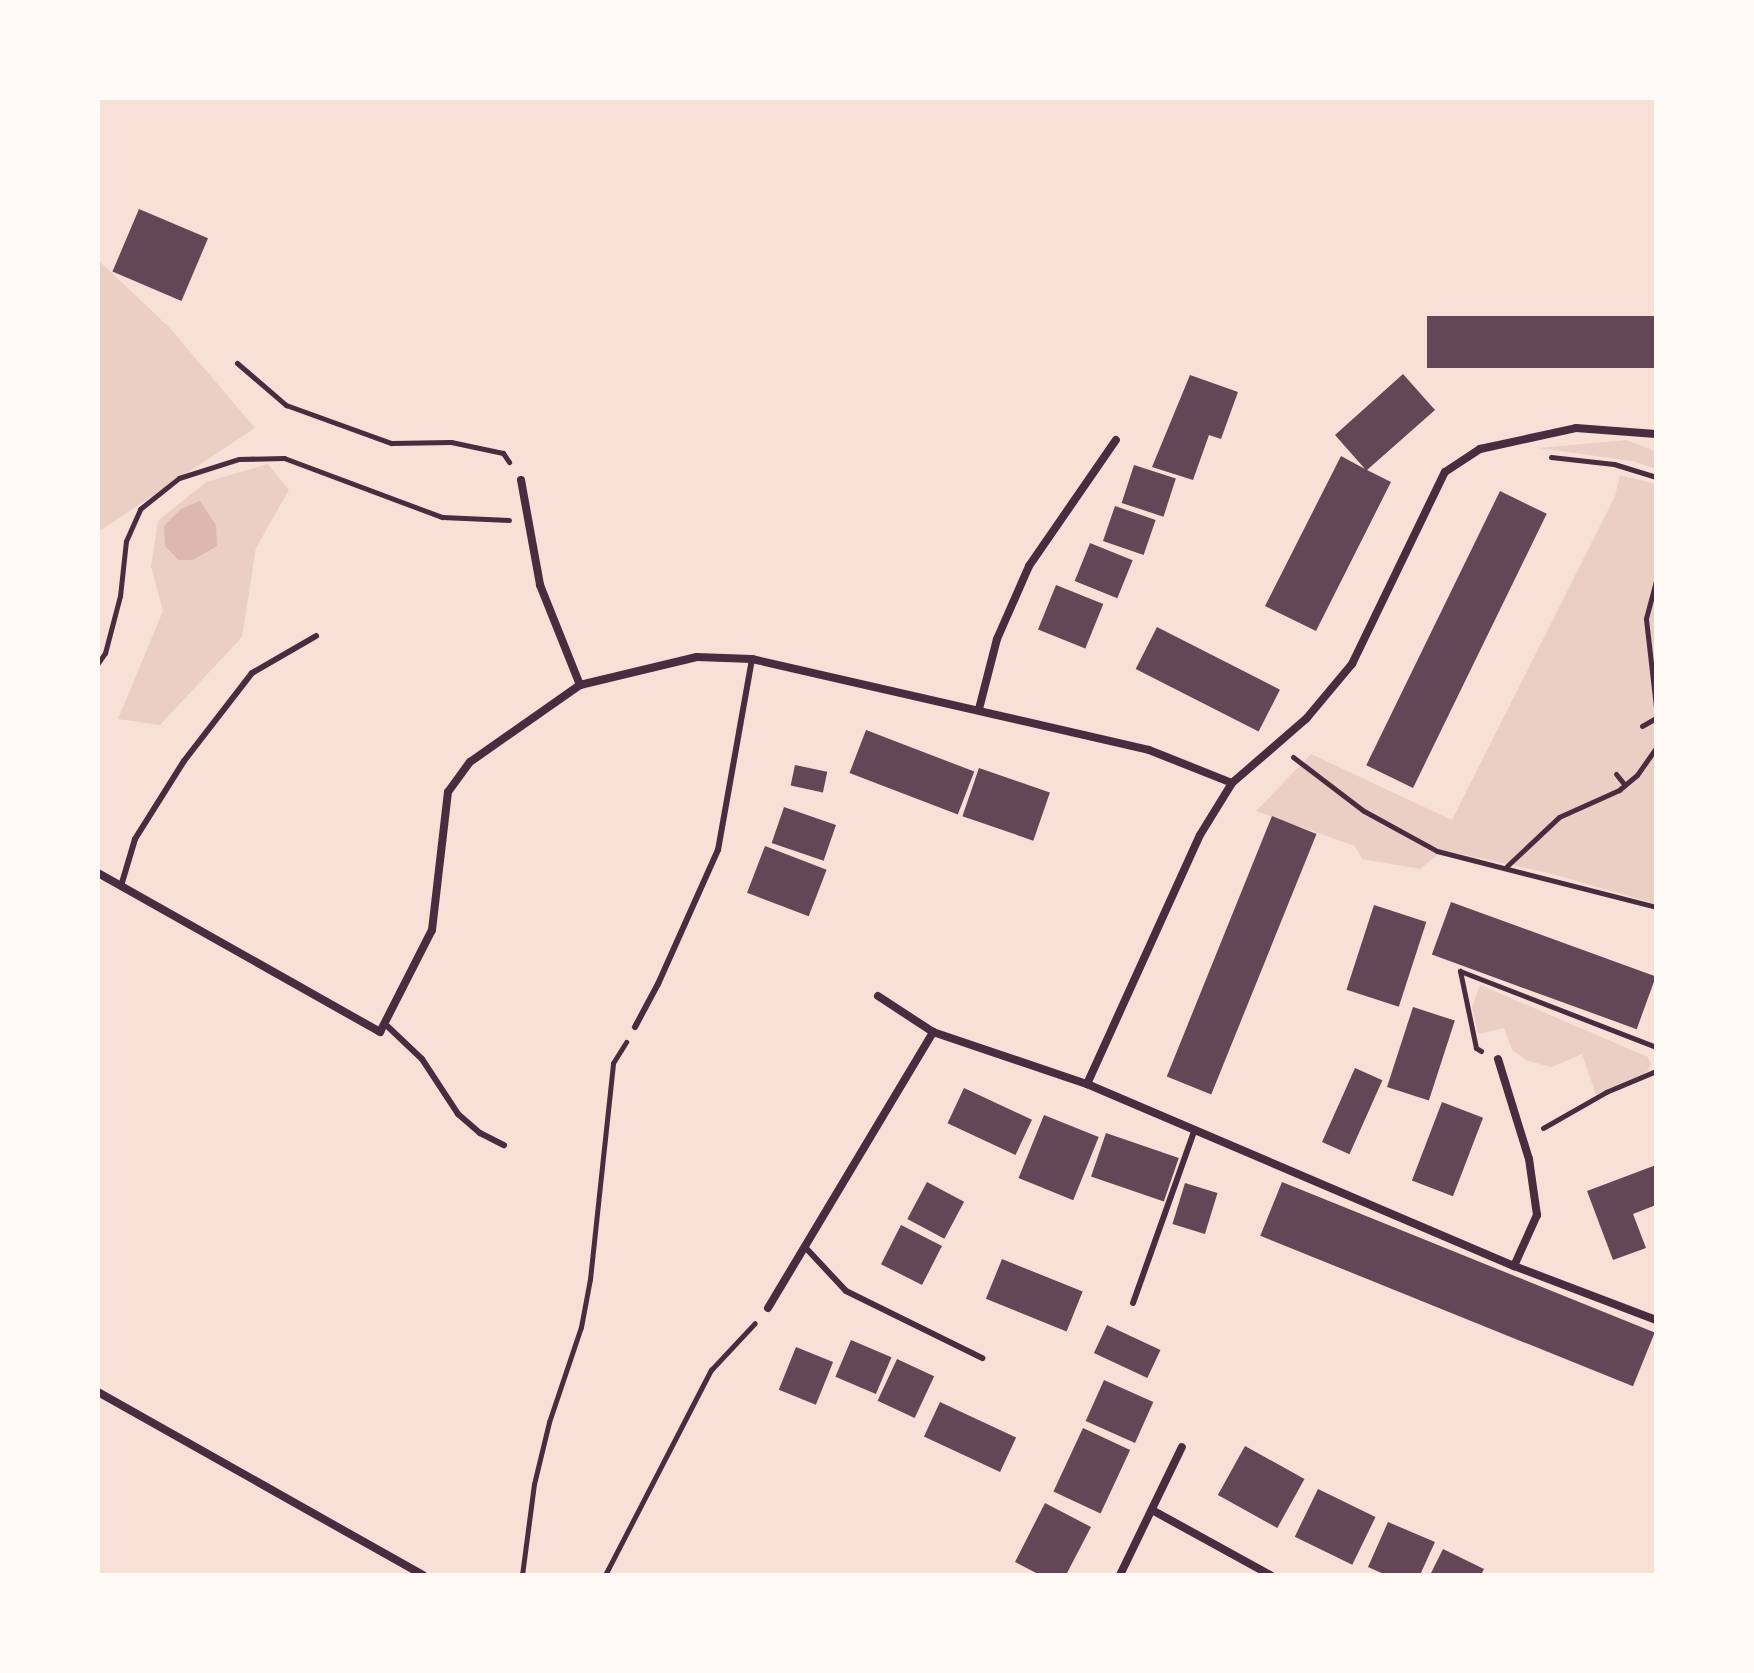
<!DOCTYPE html>
<html>
<head>
<meta charset="utf-8">
<style>
	body { margin:0 }
	#map { position:relative; width:1754px; height:1673px; overflow:hidden; background:#f7e1d7; font-family:Quicksand,sans-serif }
	div>[style] { position:absolute }
	.green>* { inset:0; background:#ebcfc5 }
	.water>* { inset:0; background:#dcb8b0 }
	.building>* { inset:0; background:#644757; transform-origin:0 0 }
	.path>* { height:5px; margin:-2.5px; padding:0 2.5px; transform-origin:2.5px; border-radius:2.5px; background:#4a2c40 }
	.service>* { height:6px; margin:-3px; padding:0 3px; transform-origin:3px; border-radius:3px; background:#4a2c40 }
	.minor>* { height:8px; margin:-4px; padding:0 4px; transform-origin:4px; border-radius:4px; background:#4a2c40 }
	span { translate:-50% -50%; white-space:nowrap; text-align:center; line-height:1.15; -webkit-text-stroke:7px #fffaf5; paint-order:stroke }
	.frame { position:absolute; inset:0; border:100px solid #fffaf5; pointer-events:none }
</style>
</head>
<body>
<div id="map">
	<div class="green">
		<i style="clip-path:polygon(98px 260px,169px 327px,255px 428px,98px 532px)"></i>
		<i style="clip-path:polygon(1626px 440px,1656px 451px,1656px 469px,1632px 461px,1539px 448px)"></i>
		<i style="clip-path:polygon(268px 464px,289px 490px,256px 548px,242px 637px,160px 725px,118px 719px,163px 611px,151px 567px,158px 521px,206px 482px)"></i>
		<i style="clip-path:polygon(1620px 475px,1656px 484px,1656px 904px,1552px 874px,1443px 850px,1420px 869px,1362px 859px,1355px 846px,1256px 811px,1311px 754px,1452px 820px,1615px 496px)"></i>
		<i style="clip-path:polygon(1480px 985px,1648px 1057px,1651px 1064px,1647px 1072px,1596px 1095px,1582px 1054px,1552px 1067px,1528px 1061px,1512px 1050px,1504px 1028px,1478px 1034px,1472px 1007px)"></i>
	</div>
	<div class="water">
		<i style="clip-path:polygon(200px 501px,216px 525px,217px 546px,193px 560px,178px 560px,165px 546px,164px 526px,181px 509px)"></i>
	</div>
	<div class="building">
		<i style="left:139px;top:209px;width:75px;height:68px;rotate:23deg"></i>
		<i style="left:1656px;top:316px;width:52px;height:229px;rotate:90deg"></i>
		<i style="clip-path:polygon(1403px 374px,1435px 410px,1367px 470px,1391px 482px,1316px 631px,1265px 606px,1341px 456px,1365px 469px,1335px 435px)"></i>
		<i style="clip-path:polygon(1190px 375px,1238px 392px,1221px 439px,1209px 435px,1193px 480px,1152px 467px)"></i>
		<i style="left:1134px;top:465px;width:44px;height:40px;rotate:18deg"></i>
		<i style="left:1500px;top:491px;width:52px;height:305px;rotate:26deg"></i>
		<i style="left:1115px;top:506px;width:43px;height:37px;rotate:19deg"></i>
		<i style="left:1090px;top:543px;width:46px;height:41px;rotate:22deg"></i>
		<i style="left:1056px;top:585px;width:51px;height:48px;rotate:22deg"></i>
		<i style="left:1157px;top:627px;width:138px;height:47px;rotate:27deg"></i>
		<i style="left:866px;top:730px;width:116px;height:46px;rotate:21deg"></i>
		<i style="left:795px;top:765px;width:33px;height:21px;rotate:12deg"></i>
		<i style="left:979px;top:768px;width:75px;height:51px;rotate:19deg"></i>
		<i style="left:784px;top:807px;width:55px;height:38px;rotate:19deg"></i>
		<i style="left:1272px;top:816px;width:48px;height:281px;rotate:22deg"></i>
		<i style="left:765px;top:846px;width:66px;height:50px;rotate:21deg"></i>
		<i style="left:1451px;top:902px;width:218px;height:56px;rotate:20deg"></i>
		<i style="left:1374px;top:905px;width:55px;height:89px;rotate:18deg"></i>
		<i style="left:1413px;top:1007px;width:44px;height:84px;rotate:18deg"></i>
		<i style="left:1355px;top:1068px;width:30px;height:81px;rotate:24deg"></i>
		<i style="left:964px;top:1088px;width:75px;height:39px;rotate:25deg"></i>
		<i style="left:1442px;top:1102px;width:44px;height:84px;rotate:21deg"></i>
		<i style="left:1044px;top:1115px;width:59px;height:68px;rotate:22deg"></i>
		<i style="left:1106px;top:1133px;width:77px;height:46px;rotate:19deg"></i>
		<i style="clip-path:polygon(1656px 1165px,1656px 1205px,1633px 1214px,1646px 1248px,1613px 1260px,1587px 1191px)"></i>
		<i style="left:927px;top:1182px;width:42px;height:42px;rotate:28deg"></i>
		<i style="left:1282px;top:1182px;width:402px;height:58px;rotate:22deg"></i>
		<i style="left:1185px;top:1183px;width:34px;height:43px;rotate:17deg"></i>
		<i style="left:901px;top:1225px;width:46px;height:44px;rotate:27deg"></i>
		<i style="left:1002px;top:1259px;width:87px;height:43px;rotate:22deg"></i>
		<i style="left:1107px;top:1325px;width:59px;height:31px;rotate:25deg"></i>
		<i style="left:851px;top:1340px;width:44px;height:40px;rotate:23deg"></i>
		<i style="left:796px;top:1347px;width:40px;height:46px;rotate:22deg"></i>
		<i style="left:897px;top:1359px;width:41px;height:46px;rotate:25deg"></i>
		<i style="left:1104px;top:1380px;width:54px;height:45px;rotate:24deg"></i>
		<i style="left:940px;top:1402px;width:84px;height:38px;rotate:25deg"></i>
		<i style="left:1083px;top:1428px;width:52px;height:70px;rotate:25deg"></i>
		<i style="left:1245px;top:1446px;width:68px;height:56px;rotate:29deg"></i>
		<i style="left:1318px;top:1489px;width:64px;height:53px;rotate:26deg"></i>
		<i style="clip-path:polygon(1045px 1503px,1091px 1527px,1066px 1575px,1040px 1575px,1015px 1562px)"></i>
		<i style="clip-path:polygon(1388px 1522px,1435px 1542px,1420px 1575px,1386px 1575px,1368px 1567px)"></i>
		<i style="clip-path:polygon(1443px 1549px,1484px 1569px,1481px 1575px,1430px 1575px)"></i>
	</div>
	<div class="path">
		<i style="left:237px;top:363px;width:65px;rotate:40.6deg"></i>
		<i style="left:286px;top:405px;width:112px;rotate:19.9deg"></i>
		<i style="left:391px;top:443px;width:60px;rotate:-1deg"></i>
		<i style="left:451px;top:442px;width:53px;rotate:11.9deg"></i>
		<i style="left:503px;top:453px;width:11px;rotate:56deg"></i>
		<i style="left:1551px;top:457px;width:63px;rotate:6.3deg"></i>
		<i style="left:1614px;top:464px;width:44px;rotate:17.2deg"></i>
		<i style="left:1656px;top:581px;width:39px;rotate:105deg"></i>
		<i style="left:1646px;top:619px;width:89px;rotate:83.5deg"></i>
		<i style="left:98px;top:663px;width:12px;rotate:-55deg"></i>
		<i style="left:105px;top:653px;width:59px;rotate:-75.3deg"></i>
		<i style="left:120px;top:596px;width:55px;rotate:-83.8deg"></i>
		<i style="left:126px;top:541px;width:35px;rotate:-66deg"></i>
		<i style="left:140px;top:509px;width:50px;rotate:-38.5deg"></i>
		<i style="left:179px;top:478px;width:63px;rotate:-17.6deg"></i>
		<i style="left:239px;top:459px;width:45px;rotate:-1.3deg"></i>
		<i style="left:284px;top:458px;width:169px;rotate:20.5deg"></i>
		<i style="left:442px;top:517px;width:67px;rotate:2.6deg"></i>
		<i style="left:1642px;top:726px;width:16px;rotate:-30deg"></i>
		<i style="left:1293px;top:757px;width:89px;rotate:37.3deg"></i>
		<i style="left:1364px;top:811px;width:83px;rotate:28.7deg"></i>
		<i style="left:1437px;top:851px;width:226px;rotate:14.3deg"></i>
		<i style="left:1616px;top:774px;width:14px;rotate:51deg"></i>
		<i style="left:1507px;top:866px;width:71px;rotate:-43.3deg"></i>
		<i style="left:1559px;top:817px;width:66px;rotate:-24.2deg"></i>
		<i style="left:1619px;top:790px;width:23px;rotate:-40deg"></i>
		<i style="left:1637px;top:775px;width:33px;rotate:-55deg"></i>
		<i style="left:1481px;top:1051px;width:6px;rotate:-149deg"></i>
		<i style="left:1476px;top:1048px;width:79px;rotate:-101.7deg"></i>
		<i style="left:1460px;top:971px;width:210px;rotate:21.2deg"></i>
		<i style="left:1543px;top:1128px;width:73px;rotate:-29.7deg"></i>
		<i style="left:1606px;top:1092px;width:54px;rotate:-22.8deg"></i>
		<i style="left:522px;top:1575px;width:92px;rotate:-82.5deg"></i>
		<i style="left:534px;top:1484px;width:64px;rotate:-76.4deg"></i>
		<i style="left:549px;top:1422px;width:100px;rotate:-71.4deg"></i>
		<i style="left:581px;top:1327px;width:49px;rotate:-79.4deg"></i>
		<i style="left:590px;top:1279px;width:217px;rotate:-83.9deg"></i>
		<i style="left:613px;top:1063px;width:25px;rotate:-58deg"></i>
		<i style="left:605px;top:1575px;width:231px;rotate:-62.7deg"></i>
		<i style="left:711px;top:1370px;width:64px;rotate:-46.9deg"></i>
	</div>
	<div class="service">
		<i style="left:121px;top:886px;width:49px;rotate:-73.4deg"></i>
		<i style="left:135px;top:839px;width:92px;rotate:-57.9deg"></i>
		<i style="left:184px;top:761px;width:111px;rotate:-52.3deg"></i>
		<i style="left:252px;top:673px;width:74px;rotate:-30deg"></i>
		<i style="left:384px;top:1023px;width:52px;rotate:43.5deg"></i>
		<i style="left:422px;top:1059px;width:66px;rotate:56.8deg"></i>
		<i style="left:458px;top:1114px;width:29px;rotate:41deg"></i>
		<i style="left:480px;top:1133px;width:27px;rotate:27deg"></i>
		<i style="left:635px;top:1027px;width:49px;rotate:-61.9deg"></i>
		<i style="left:658px;top:984px;width:147px;rotate:-65.9deg"></i>
		<i style="left:718px;top:850px;width:194px;rotate:-79.9deg"></i>
		<i style="left:805px;top:1247px;width:60px;rotate:47deg"></i>
		<i style="left:846px;top:1291px;width:152px;rotate:26.2deg"></i>
		<i style="left:1133px;top:1303px;width:182px;rotate:-70.4deg"></i>
	</div>
	<div class="minor">
		<i style="left:521px;top:480px;width:107px;rotate:79.7deg"></i>
		<i style="left:540px;top:585px;width:108px;rotate:68.2deg"></i>
		<i style="left:979px;top:709px;width:72px;rotate:-75.6deg"></i>
		<i style="left:997px;top:639px;width:80px;rotate:-66.3deg"></i>
		<i style="left:1029px;top:566px;width:153px;rotate:-55.4deg"></i>
		<i style="left:98px;top:873px;width:324px;rotate:29.4deg"></i>
		<i style="left:380px;top:1032px;width:114px;rotate:-63deg"></i>
		<i style="left:432px;top:930px;width:139px;rotate:-83.4deg"></i>
		<i style="left:448px;top:792px;width:37px;rotate:-54deg"></i>
		<i style="left:470px;top:762px;width:134px;rotate:-35deg"></i>
		<i style="left:580px;top:685px;width:120px;rotate:-13.5deg"></i>
		<i style="left:697px;top:657px;width:55px;rotate:2.1deg"></i>
		<i style="left:752px;top:659px;width:407px;rotate:12.9deg"></i>
		<i style="left:1149px;top:750px;width:89px;rotate:21.7deg"></i>
		<i style="left:878px;top:996px;width:66px;rotate:33.2deg"></i>
		<i style="left:933px;top:1032px;width:163px;rotate:18.7deg"></i>
		<i style="left:1087px;top:1084px;width:464px;rotate:23.1deg"></i>
		<i style="left:1514px;top:1266px;width:152px;rotate:20.8deg"></i>
		<i style="left:1498px;top:1059px;width:105px;rotate:72.8deg"></i>
		<i style="left:1529px;top:1159px;width:57px;rotate:81.9deg"></i>
		<i style="left:1537px;top:1215px;width:56px;rotate:114.3deg"></i>
		<i style="left:1087px;top:1084px;width:273px;rotate:-65.6deg"></i>
		<i style="left:1200px;top:835px;width:61px;rotate:-58.4deg"></i>
		<i style="left:1232px;top:783px;width:98px;rotate:-40.9deg"></i>
		<i style="left:1306px;top:719px;width:72px;rotate:-50.1deg"></i>
		<i style="left:1352px;top:664px;width:213px;rotate:-64.2deg"></i>
		<i style="left:1445px;top:472px;width:42px;rotate:-33.3deg"></i>
		<i style="left:1480px;top:449px;width:98px;rotate:-12.3deg"></i>
		<i style="left:1576px;top:428px;width:80px;rotate:4.3deg"></i>
		<i style="left:768px;top:1308px;width:322px;rotate:-59.1deg"></i>
		<i style="left:98px;top:1392px;width:373px;rotate:29.4deg"></i>
		<i style="left:1152px;top:1510px;width:135px;rotate:28.8deg"></i>
		<i style="left:1120px;top:1575px;width:142px;rotate:-64.2deg"></i>
	</div>
	<div class="frame"></div>
</div>
</body>
</html>
